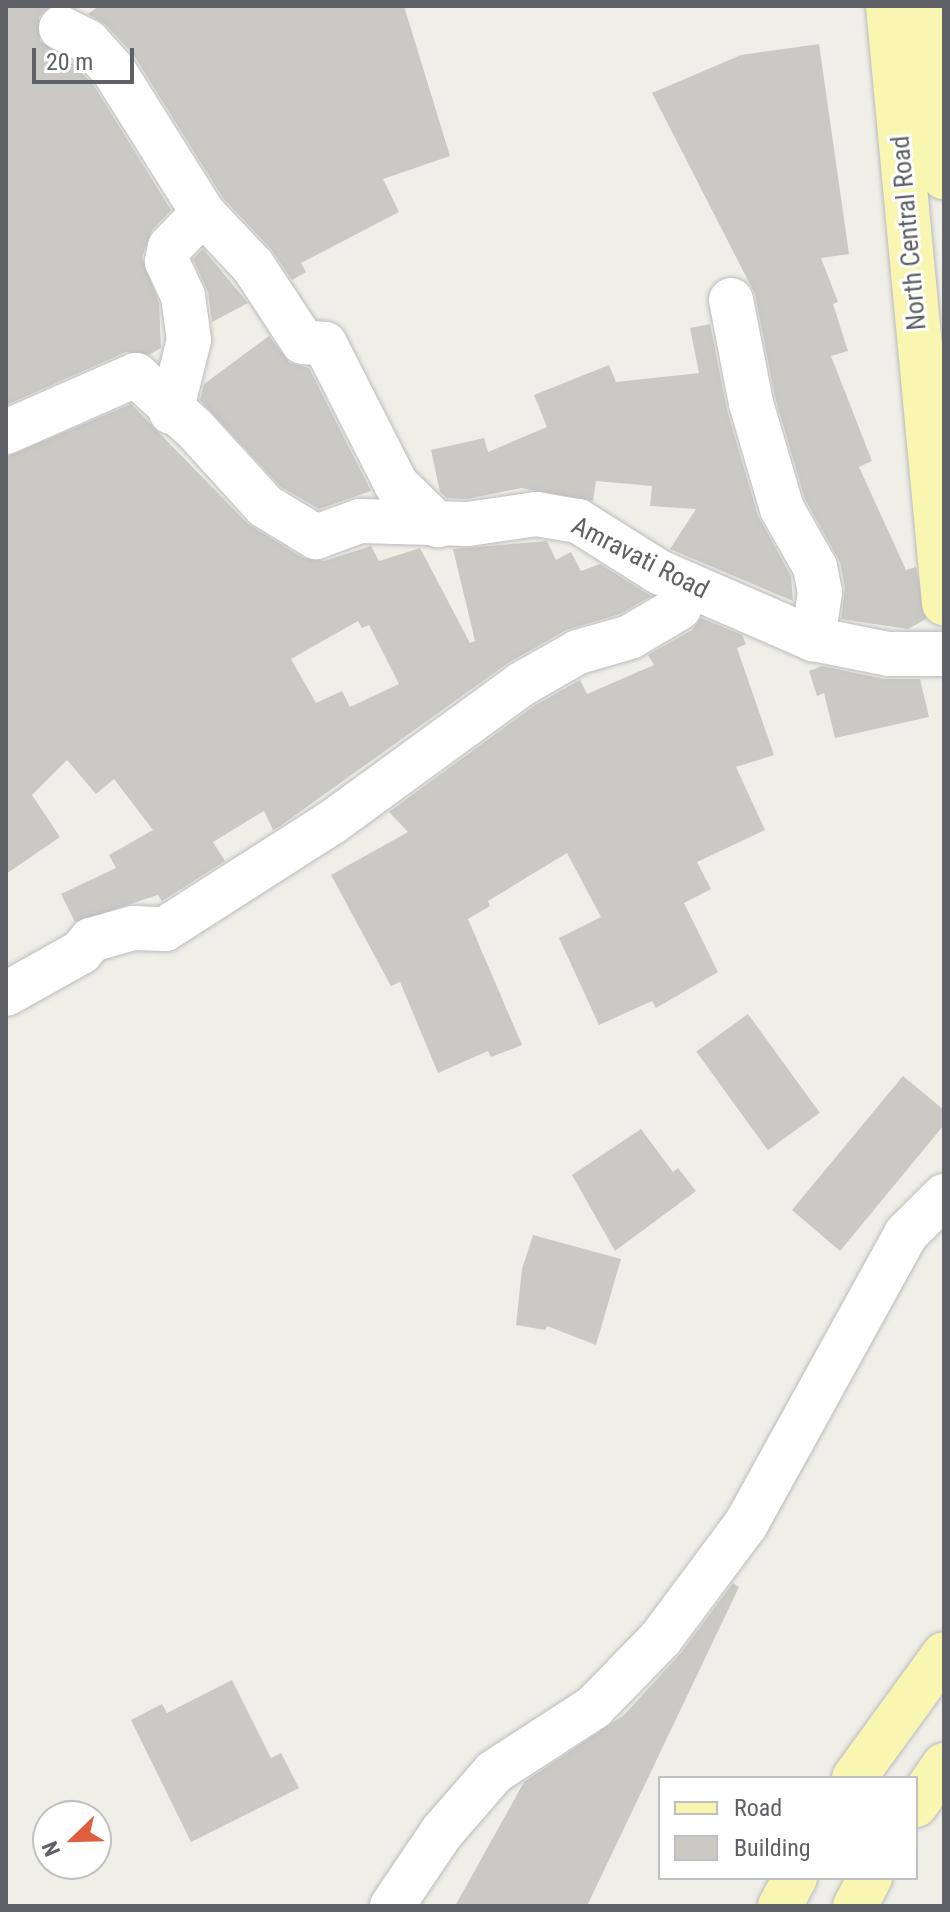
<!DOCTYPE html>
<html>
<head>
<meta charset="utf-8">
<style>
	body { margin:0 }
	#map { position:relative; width:950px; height:1912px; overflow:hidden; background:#f0efe7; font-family:"Roboto Condensed",sans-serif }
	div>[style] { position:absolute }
	.building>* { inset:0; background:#cbc9c4; transform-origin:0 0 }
	.roads { filter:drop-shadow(0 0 2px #b9bbc0) drop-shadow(0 0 2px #b9bbc0) }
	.minor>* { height:44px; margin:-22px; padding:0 22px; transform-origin:22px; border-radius:22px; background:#fff }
	.major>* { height:44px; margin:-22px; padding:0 22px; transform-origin:22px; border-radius:22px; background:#f9f6b2 }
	span { translate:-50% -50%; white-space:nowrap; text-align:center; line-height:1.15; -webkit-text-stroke:6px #fff; paint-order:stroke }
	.street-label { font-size:26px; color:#5f6166 }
	.frame { position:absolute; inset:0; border:8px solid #5f6166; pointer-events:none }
	.legend { position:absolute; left:658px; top:1776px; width:260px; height:104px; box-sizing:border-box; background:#fff; border:2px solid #bfc0c2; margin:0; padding:10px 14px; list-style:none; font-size:24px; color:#5f6166 }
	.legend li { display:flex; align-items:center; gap:16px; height:40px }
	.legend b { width:40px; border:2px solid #bfc0c2 }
	.north { position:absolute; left:32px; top:1800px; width:80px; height:80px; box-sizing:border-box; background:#fff; border:2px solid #bfc0c2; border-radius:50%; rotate:247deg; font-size:22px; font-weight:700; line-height:32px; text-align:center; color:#5f6166 }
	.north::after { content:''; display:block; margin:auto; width:28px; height:36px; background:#de5e3f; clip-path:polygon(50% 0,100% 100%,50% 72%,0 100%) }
	.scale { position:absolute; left:32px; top:48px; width:102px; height:36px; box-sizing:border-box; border:4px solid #5f6166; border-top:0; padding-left:10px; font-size:24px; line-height:28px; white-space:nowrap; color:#5f6166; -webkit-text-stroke:6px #fff; paint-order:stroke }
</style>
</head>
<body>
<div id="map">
	<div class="building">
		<i style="clip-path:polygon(6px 6px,50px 6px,39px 17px,40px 41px,72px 62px,94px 86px,171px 210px,152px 230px,142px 257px,159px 303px,161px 348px,149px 355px,126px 352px,6px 405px)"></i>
		<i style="clip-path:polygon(99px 6px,404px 6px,450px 156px,383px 179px,399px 212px,301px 263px,306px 272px,292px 280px,271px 249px,223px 198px,133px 54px,106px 25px,88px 14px)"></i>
		<i style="clip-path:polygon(819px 44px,849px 254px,821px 258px,838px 302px,833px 304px,848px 351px,831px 356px,872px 461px,859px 467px,906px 570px,916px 567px,926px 619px,908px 629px,841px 619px,845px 588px,840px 562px,805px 499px,775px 397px,755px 294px,652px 93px,741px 55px)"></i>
		<i style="clip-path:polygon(203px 249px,248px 303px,212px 322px,208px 292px,193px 259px)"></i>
		<i style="clip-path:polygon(710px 324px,727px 410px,758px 516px,791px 576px,793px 601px,670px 549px,696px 509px,650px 506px,652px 486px,596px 481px,593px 501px,521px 488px,467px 499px,447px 498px,440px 492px,431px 450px,484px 438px,488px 452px,547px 427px,534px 395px,609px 365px,616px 382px,699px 373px,690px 328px)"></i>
		<i style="clip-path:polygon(269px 336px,290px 363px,309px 368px,371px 491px,319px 509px,281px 487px,200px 400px,204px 384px)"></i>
		<i style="clip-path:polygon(evenodd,131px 404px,247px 523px,303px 558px,324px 561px,371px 546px,379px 561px,420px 548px,470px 643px,475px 641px,453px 549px,547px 541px,556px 560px,571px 552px,581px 571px,600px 564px,651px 596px,620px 614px,566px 630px,508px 663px,280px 826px,273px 830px,264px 811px,213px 842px,225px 861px,162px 901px,158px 895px,75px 922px,61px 894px,116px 868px,109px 855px,153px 830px,114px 779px,96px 794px,67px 760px,32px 795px,60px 837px,6px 874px,6px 457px,131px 404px,358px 621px,362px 628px,369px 625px,399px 684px,350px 707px,342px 691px,316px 703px,291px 659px,358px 621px)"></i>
		<i style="clip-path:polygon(701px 618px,742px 635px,746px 644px,737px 648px,774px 755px,736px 767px,765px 830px,697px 862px,711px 889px,684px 903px,718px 972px,656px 1008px,652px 1001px,599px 1025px,559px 938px,601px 917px,567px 853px,488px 901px,490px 906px,468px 919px,522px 1045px,491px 1057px,488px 1051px,438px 1073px,400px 982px,391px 986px,331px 875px,408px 832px,389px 812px,534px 706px,580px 680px,587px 694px,654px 665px,648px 655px,692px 630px)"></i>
		<i style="clip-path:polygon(822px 666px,884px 679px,920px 679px,929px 717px,835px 738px,824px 693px,817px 696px,809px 671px)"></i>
		<i style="left:748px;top:1014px;width:122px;height:64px;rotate:54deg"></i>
		<i style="clip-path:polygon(903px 1076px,944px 1110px,944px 1125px,840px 1251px,792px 1210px)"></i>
		<i style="clip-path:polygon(641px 1129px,673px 1172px,678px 1168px,696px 1191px,615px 1251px,572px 1175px)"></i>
		<i style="clip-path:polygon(533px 1235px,621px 1259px,596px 1345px,547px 1326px,545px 1330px,516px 1325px,522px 1269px)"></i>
		<i style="clip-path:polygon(733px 1583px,739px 1587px,587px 1906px,455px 1906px,524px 1782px,624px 1715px,681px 1653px)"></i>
		<i style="clip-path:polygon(232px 1680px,271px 1758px,281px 1753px,299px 1788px,191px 1842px,131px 1720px,162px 1704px,167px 1713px)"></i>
	</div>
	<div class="roads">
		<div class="minor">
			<i style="left:61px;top:28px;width:30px;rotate:27deg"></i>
			<i style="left:88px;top:42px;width:39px;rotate:48deg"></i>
			<i style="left:114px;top:71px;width:168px;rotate:57.9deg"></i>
			<i style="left:203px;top:213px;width:73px;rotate:46.7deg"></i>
			<i style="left:253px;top:266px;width:91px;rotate:56.7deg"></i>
			<i style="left:303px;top:342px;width:22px;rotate:5deg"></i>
			<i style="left:325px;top:344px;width:157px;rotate:63.1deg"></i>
			<i style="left:396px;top:484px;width:59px;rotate:44.3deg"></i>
			<i style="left:731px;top:300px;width:105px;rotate:79deg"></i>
			<i style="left:751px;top:403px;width:110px;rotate:73.7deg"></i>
			<i style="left:782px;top:509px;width:67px;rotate:60.4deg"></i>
			<i style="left:815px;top:567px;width:25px;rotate:79deg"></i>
			<i style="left:820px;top:592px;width:48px;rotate:98.5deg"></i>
			<i style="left:171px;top:412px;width:74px;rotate:-76deg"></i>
			<i style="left:189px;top:340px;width:44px;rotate:-97.8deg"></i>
			<i style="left:183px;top:296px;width:38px;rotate:-115deg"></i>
			<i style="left:167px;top:262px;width:15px;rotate:-79deg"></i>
			<i style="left:170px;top:247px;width:47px;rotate:-45.9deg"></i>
			<i style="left:6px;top:432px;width:142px;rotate:-23.7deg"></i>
			<i style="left:136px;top:375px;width:80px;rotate:42.5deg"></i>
			<i style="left:195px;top:429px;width:104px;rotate:47.7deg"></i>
			<i style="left:265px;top:506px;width:60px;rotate:31.3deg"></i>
			<i style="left:316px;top:537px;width:47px;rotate:-20deg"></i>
			<i style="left:360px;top:521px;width:108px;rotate:1.6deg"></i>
			<i style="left:468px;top:524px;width:69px;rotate:-8.4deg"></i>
			<i style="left:536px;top:514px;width:43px;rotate:9.5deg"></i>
			<i style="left:578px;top:521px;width:96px;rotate:32.2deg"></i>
			<i style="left:659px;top:572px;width:168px;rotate:23.5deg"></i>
			<i style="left:813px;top:639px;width:77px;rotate:11.2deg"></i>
			<i style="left:889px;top:654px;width:55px"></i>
			<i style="left:6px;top:994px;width:86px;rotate:-29.2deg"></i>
			<i style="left:81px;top:952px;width:16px;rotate:-50deg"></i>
			<i style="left:91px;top:940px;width:44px;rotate:-15.9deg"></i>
			<i style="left:133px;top:928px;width:32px;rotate:2deg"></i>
			<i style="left:165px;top:929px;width:197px;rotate:-32.6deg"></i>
			<i style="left:331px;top:823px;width:234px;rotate:-36.1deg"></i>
			<i style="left:520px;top:685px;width:67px;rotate:-29.6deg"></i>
			<i style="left:578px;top:652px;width:54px;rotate:-16.1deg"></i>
			<i style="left:630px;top:637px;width:57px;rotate:-30.6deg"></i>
			<i style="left:679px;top:608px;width:26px;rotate:-88deg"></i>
			<i style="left:392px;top:1906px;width:89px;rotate:-56deg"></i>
			<i style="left:442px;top:1832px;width:79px;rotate:-49.1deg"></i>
			<i style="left:494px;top:1772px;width:119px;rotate:-33deg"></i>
			<i style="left:594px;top:1707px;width:96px;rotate:-45.8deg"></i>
			<i style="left:661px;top:1638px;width:142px;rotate:-53.3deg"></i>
			<i style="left:746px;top:1524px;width:331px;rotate:-61.1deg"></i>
			<i style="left:906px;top:1234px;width:54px;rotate:-45deg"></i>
		</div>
		<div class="major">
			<i style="left:888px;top:6px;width:600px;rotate:84.64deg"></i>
			<i style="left:928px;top:6px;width:172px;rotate:84.7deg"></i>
			<i style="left:854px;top:1778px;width:153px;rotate:-54deg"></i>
			<i style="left:916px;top:1805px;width:49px;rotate:-55deg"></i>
			<i style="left:780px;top:1906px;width:32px;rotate:-62deg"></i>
			<i style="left:855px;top:1906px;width:32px;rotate:-62deg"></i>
		</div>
	</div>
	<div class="street-label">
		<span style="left:909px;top:233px;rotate:-95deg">North Central Road</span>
		<span style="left:640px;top:558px;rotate:27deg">Amravati Road</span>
	</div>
	<div class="frame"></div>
	<ul class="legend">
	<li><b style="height:10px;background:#f9f6b2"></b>Road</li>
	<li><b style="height:22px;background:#cbc9c4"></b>Building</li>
	</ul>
	<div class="north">N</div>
	<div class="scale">20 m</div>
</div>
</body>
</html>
